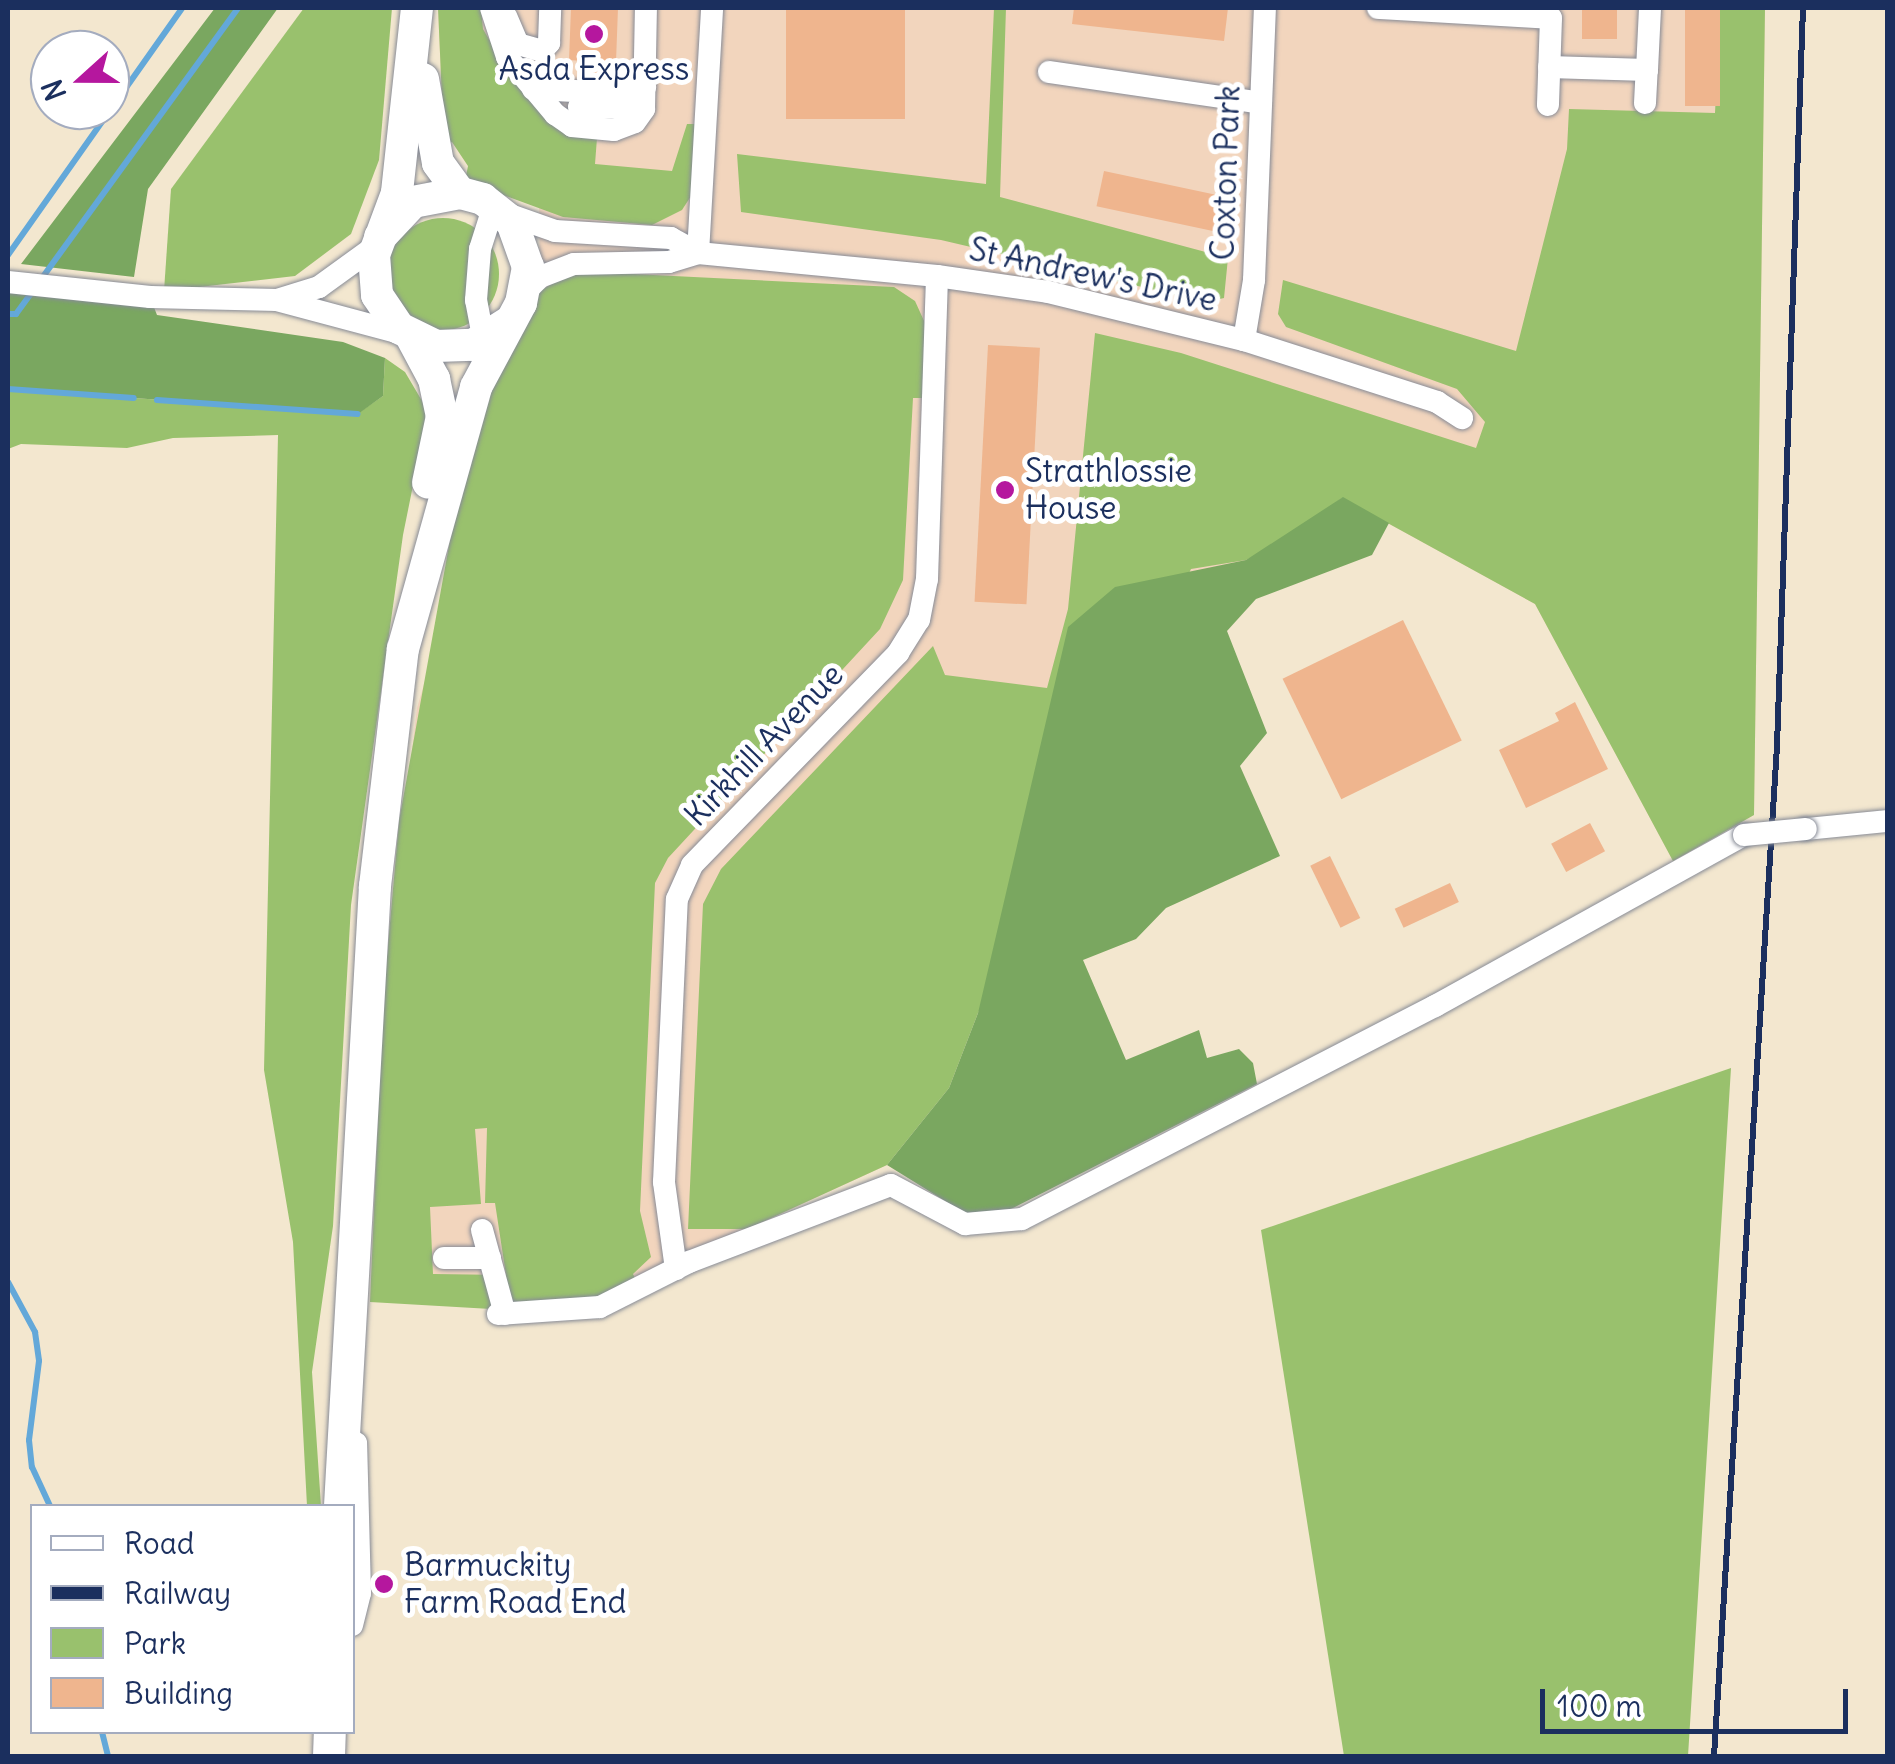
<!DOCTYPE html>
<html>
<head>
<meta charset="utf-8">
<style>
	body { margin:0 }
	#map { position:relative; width:1895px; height:1764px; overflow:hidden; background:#f3e7cf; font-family:Delius,sans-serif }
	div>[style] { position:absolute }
	.built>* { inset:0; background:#f2d5bd }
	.green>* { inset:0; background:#99c16d }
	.round { border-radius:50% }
	.forest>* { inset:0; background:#7aa760 }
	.stream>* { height:6px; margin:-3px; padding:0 3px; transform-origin:3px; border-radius:3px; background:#63a8d9 }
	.building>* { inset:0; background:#efb58e; transform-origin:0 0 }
	.roads { filter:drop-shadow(0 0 2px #878b96) drop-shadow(0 0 2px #878b96) }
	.minor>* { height:22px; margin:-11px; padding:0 11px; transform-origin:11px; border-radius:11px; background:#fff }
	.highway>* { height:32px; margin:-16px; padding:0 16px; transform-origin:16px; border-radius:16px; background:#fff }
	.rail>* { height:6px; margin:-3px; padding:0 3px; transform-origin:3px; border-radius:3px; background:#1b2f5e }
	.bridges { filter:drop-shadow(0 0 2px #878b96) drop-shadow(0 0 2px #878b96) }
	.minor-bridge>* { height:22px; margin:-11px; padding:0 11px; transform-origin:11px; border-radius:11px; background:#fff }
	.dots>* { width:28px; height:28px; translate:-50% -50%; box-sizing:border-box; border:5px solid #fff; border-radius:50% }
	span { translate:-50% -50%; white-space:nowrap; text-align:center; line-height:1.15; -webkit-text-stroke:10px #fff; paint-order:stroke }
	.poi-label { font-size:32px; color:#1b2f5e }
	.left { translate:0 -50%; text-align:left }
	.street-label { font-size:32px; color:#1b2f5e }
	.frame { position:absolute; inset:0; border:10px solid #1b2f5e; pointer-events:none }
	.legend { position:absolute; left:30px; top:1504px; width:325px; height:230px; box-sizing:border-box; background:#fff; border:2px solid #a4acbf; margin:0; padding:12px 18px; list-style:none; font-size:30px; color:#1b2f5e }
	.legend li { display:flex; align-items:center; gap:20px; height:50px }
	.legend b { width:50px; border:2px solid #a4acbf }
	.north { position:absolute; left:30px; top:30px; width:100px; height:100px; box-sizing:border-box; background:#fff; border:2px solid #a4acbf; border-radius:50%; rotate:249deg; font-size:28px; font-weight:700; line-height:40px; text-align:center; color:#1b2f5e }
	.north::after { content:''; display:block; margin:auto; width:35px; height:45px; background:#b5179e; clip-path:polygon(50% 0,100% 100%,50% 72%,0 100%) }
	.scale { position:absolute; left:1540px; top:1689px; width:308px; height:45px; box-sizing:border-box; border:5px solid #1b2f5e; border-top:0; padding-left:12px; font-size:30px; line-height:35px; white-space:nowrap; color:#1b2f5e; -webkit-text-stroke:8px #fff; paint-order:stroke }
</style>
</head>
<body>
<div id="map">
	<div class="built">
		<i style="clip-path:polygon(438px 8px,1765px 8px,1754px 815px,1673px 861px,1535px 604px,1342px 498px,1246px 560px,887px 1165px,596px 1299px,370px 1302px,383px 1002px,417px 708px,540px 291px,539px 196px,468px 166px,452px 142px,444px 145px)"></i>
	</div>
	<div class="green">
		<i style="clip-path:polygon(304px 8px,392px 8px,379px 160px,351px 234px,295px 276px,164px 291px,171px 189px)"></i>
		<i style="clip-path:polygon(438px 8px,481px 8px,483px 29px,505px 67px,597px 138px,595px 164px,672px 171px,687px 124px,697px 124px,693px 193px,682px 210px,652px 225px,563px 217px,465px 181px,468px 166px,452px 142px,444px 145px)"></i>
		<i style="clip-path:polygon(994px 8px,1006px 8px,1000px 197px,1228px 258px,1224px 298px,1206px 302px,941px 240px,741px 212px,737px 154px,986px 184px)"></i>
		<i style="clip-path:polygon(1720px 8px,1765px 8px,1754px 815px,1673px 861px,1535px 604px,1342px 498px,1276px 546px,1246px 560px,1191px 569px,978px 1013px,949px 1088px,887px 1165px,747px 1229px,688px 1229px,703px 904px,721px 869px,933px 646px,945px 675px,1047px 688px,1068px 609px,1095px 333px,1181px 353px,1476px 448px,1485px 422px,1457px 389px,1286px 327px,1278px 314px,1283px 280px,1516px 351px,1567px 149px,1569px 109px,1715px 113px)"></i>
		<i class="round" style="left:387px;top:218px;width:112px;height:112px"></i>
		<i style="clip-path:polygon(evenodd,593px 272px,894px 287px,915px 301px,925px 323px,923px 398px,913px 398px,903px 580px,880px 629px,668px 858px,655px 883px,640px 1211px,651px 1257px,633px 1274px,636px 1280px,596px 1299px,491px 1309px,370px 1302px,383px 1002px,399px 821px,452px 529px,487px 401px,540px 291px,563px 277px,593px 272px,487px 1128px,485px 1203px,495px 1203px,506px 1275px,433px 1274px,430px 1207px,481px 1204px,475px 1129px,487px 1128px)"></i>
		<i style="clip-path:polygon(385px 358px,405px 372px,428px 411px,403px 535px,351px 905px,333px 1226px,312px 1372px,321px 1506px,307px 1506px,293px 1242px,264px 1070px,278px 435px,173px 438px,127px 448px,21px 444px,8px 449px,8px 389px,357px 414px,383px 396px)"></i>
		<i style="clip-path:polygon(1731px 1068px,1688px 1756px,1344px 1756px,1261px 1230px)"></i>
	</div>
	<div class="forest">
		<i style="clip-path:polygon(215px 8px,278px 8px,148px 189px,134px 277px,21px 264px)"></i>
		<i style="clip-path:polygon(8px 282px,150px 297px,157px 315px,343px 342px,385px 358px,383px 396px,358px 414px,8px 389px)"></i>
		<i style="clip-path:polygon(1343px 497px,1389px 523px,1372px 555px,1256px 599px,1227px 631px,1267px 733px,1240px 766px,1280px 856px,1166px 908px,1136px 939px,1083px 960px,1126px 1060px,1199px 1030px,1207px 1058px,1239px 1049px,1253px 1063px,1257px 1084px,1011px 1209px,966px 1214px,887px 1165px,949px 1088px,978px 1013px,1068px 627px,1115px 587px,1246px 560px)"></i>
	</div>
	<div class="stream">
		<i style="left:8px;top:255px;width:302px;rotate:-54.8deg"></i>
		<i style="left:42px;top:278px;width:334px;rotate:-54deg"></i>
		<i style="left:8px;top:314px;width:8px"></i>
		<i style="left:16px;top:314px;width:27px;rotate:-54deg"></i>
		<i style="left:8px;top:389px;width:126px;rotate:4.1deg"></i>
		<i style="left:157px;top:400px;width:201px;rotate:4deg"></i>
		<i style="left:8px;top:1282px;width:57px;rotate:61.6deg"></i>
		<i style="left:35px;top:1332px;width:29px;rotate:82deg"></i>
		<i style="left:39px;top:1361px;width:80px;rotate:97.2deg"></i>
		<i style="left:29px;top:1440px;width:27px;rotate:84deg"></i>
		<i style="left:32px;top:1467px;width:43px;rotate:65.2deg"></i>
		<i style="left:102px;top:1732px;width:25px;rotate:76deg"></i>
	</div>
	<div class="building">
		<i style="clip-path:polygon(571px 8px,618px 8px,616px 62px,607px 62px,606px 77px,582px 76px,583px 61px,569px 60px)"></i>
		<i style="left:786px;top:8px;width:119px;height:111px"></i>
		<i style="clip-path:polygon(1074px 8px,1228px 8px,1224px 41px,1072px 24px)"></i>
		<i style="left:1582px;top:8px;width:35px;height:31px"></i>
		<i style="left:1685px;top:8px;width:35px;height:98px"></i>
		<i style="left:1104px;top:171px;width:119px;height:36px;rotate:12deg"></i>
		<i style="left:988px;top:345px;width:52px;height:257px;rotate:3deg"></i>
		<i style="left:1403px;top:620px;width:134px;height:134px;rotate:64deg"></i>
		<i style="clip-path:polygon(1575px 702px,1608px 769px,1526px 808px,1499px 750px,1559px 721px,1555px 713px)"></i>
		<i style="left:1590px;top:823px;width:32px;height:44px;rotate:62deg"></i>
		<i style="left:1330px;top:856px;width:69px;height:22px;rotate:64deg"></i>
		<i style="left:1450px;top:883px;width:21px;height:61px;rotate:65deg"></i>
	</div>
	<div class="roads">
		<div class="minor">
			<i style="left:491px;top:8px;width:52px;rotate:71.9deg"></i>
			<i style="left:507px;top:57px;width:75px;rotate:49.9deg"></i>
			<i style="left:555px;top:114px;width:21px;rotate:35deg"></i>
			<i style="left:572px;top:126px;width:42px;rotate:5.4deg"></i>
			<i style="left:614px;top:130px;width:22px;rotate:-21deg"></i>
			<i style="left:635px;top:122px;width:16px;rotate:-55deg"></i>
			<i style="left:644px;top:109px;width:101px;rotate:-88.9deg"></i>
			<i style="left:1378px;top:8px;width:173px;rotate:3.3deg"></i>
			<i style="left:1551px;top:18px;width:87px;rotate:92deg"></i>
			<i style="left:506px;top:16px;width:30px;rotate:67deg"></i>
			<i style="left:518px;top:44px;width:25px;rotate:16deg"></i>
			<i style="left:542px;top:51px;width:11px;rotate:-49deg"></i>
			<i style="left:549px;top:43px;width:35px;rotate:-88deg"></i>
			<i style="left:1549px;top:67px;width:98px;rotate:1.8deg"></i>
			<i style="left:1647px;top:70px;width:62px;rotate:-87.2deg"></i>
			<i style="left:1049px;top:72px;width:214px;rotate:8.3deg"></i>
			<i style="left:533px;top:89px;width:84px;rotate:2.7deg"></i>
			<i style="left:617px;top:93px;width:38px;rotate:-43deg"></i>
			<i style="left:1645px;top:103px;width:33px;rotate:-87deg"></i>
			<i style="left:579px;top:107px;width:46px;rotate:1.2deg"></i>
			<i style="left:625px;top:108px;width:29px;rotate:-46deg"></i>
			<i style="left:504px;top:213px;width:54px;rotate:19.4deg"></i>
			<i style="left:555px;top:231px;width:116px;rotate:3.5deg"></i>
			<i style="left:671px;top:238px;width:31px;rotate:29deg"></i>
			<i style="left:377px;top:245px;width:72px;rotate:144.1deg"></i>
			<i style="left:319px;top:287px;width:44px;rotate:162.8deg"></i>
			<i style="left:277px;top:300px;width:131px;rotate:15deg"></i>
			<i style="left:698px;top:253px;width:245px;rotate:-86.7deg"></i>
			<i style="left:8px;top:282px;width:143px;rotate:6deg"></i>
			<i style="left:150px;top:297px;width:127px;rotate:1.4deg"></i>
			<i style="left:525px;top:292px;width:21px;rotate:-45deg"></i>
			<i style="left:540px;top:277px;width:36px;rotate:-21deg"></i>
			<i style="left:574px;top:264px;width:95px;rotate:-1.2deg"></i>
			<i style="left:669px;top:262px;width:30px;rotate:-17deg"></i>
			<i style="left:698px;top:253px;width:240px;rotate:5.5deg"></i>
			<i style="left:937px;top:276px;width:112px;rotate:8.2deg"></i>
			<i style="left:1048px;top:292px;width:202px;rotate:13.8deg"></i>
			<i style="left:1244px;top:340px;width:203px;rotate:17.8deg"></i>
			<i style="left:1437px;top:402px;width:30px;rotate:33deg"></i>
			<i style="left:1244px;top:340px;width:61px;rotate:-80.5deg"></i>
			<i style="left:1254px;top:280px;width:272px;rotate:-87.7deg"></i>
			<i style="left:485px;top:347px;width:48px;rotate:-100.8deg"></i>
			<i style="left:476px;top:300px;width:51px;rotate:-85.5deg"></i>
			<i style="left:480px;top:249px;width:46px;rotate:-72.3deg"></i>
			<i style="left:1806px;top:829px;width:82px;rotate:-5.6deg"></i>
			<i style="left:482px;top:1230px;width:87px;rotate:74.7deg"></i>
			<i style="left:444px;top:1258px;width:46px"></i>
			<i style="left:676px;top:1269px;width:88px;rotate:-97.9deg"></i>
			<i style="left:664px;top:1182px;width:283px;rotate:-87.4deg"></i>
			<i style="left:677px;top:899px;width:37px;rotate:-66deg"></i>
			<i style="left:692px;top:865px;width:296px;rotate:-45.8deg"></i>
			<i style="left:898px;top:653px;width:39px;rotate:-58deg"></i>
			<i style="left:919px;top:620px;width:42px;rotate:-79deg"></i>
			<i style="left:927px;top:579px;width:303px;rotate:-88.1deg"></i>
			<i style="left:498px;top:1314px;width:102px;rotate:-3.9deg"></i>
			<i style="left:600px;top:1307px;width:100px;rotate:-26.8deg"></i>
			<i style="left:689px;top:1262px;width:216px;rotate:-20.9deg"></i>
			<i style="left:891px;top:1185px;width:84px;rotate:27.8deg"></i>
			<i style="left:965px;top:1224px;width:57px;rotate:-5deg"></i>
			<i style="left:1022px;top:1219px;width:465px;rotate:-27.3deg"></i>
			<i style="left:1435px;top:1006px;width:353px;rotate:-29deg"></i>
			<i style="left:352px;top:1625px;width:33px;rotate:-76deg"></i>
			<i style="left:360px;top:1593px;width:150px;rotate:-91.5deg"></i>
		</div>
		<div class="highway">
			<i style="left:417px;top:8px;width:186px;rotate:96.2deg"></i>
			<i style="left:397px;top:193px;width:66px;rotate:110.4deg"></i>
			<i style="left:374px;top:255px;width:40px;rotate:85.7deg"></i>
			<i style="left:377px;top:295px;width:40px;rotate:56deg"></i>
			<i style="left:399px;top:328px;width:41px;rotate:25.9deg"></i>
			<i style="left:436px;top:346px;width:37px;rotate:-2deg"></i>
			<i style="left:473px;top:345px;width:41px;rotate:-32.2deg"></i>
			<i style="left:423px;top:79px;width:85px;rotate:79.9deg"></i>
			<i style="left:438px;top:163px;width:37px;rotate:54deg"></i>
			<i style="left:412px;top:338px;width:47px;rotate:61.8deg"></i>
			<i style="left:434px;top:379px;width:38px;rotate:78deg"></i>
			<i style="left:442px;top:416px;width:68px;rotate:101.8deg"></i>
			<i style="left:340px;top:1506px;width:621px;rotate:-86.77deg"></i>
			<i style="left:375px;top:886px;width:239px;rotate:-83.3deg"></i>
			<i style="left:403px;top:649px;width:272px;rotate:-74.4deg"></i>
			<i style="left:476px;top:387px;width:95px;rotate:-61.8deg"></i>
			<i style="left:521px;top:303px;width:37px;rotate:-79deg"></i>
			<i style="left:528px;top:267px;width:48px;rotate:-109.6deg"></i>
			<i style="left:512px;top:222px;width:37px;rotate:-142deg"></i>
			<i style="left:483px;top:199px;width:24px;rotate:-165deg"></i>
			<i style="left:460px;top:193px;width:48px;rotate:169.2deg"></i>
			<i style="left:413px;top:202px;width:48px;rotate:133.3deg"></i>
			<i style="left:329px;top:1756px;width:24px;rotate:-88deg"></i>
		</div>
	</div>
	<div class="rail">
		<i style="left:1714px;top:1756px;width:1013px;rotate:-86.43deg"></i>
		<i style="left:1777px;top:745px;width:737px;rotate:-87.98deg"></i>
	</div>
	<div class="bridges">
		<div class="minor-bridge">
			<i style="left:1744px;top:835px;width:62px;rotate:-5.5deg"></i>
		</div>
	</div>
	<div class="dots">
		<i style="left:594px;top:34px;background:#b5179e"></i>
		<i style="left:1005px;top:490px;background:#b5179e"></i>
		<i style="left:384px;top:1584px;background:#b5179e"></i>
	</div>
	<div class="poi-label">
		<span style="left:594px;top:69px">Asda Express</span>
		<span class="left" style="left:1025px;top:490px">Strathlossie<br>House</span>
		<span class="left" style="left:404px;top:1584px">Barmuckity<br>Farm Road End</span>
	</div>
	<div class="street-label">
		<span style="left:1226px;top:173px;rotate:-88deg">Coxton Park</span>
		<span style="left:1093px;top:275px;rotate:12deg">St Andrew's Drive</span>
		<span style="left:764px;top:745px;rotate:-46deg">Kirkhill Avenue</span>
	</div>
	<div class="frame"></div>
	<ul class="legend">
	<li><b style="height:12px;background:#fff"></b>Road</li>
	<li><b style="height:12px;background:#1b2f5e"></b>Railway</li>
	<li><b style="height:28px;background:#99c16d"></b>Park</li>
	<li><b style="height:28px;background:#efb58e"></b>Building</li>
	</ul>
	<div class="north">N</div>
	<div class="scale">100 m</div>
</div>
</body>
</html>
